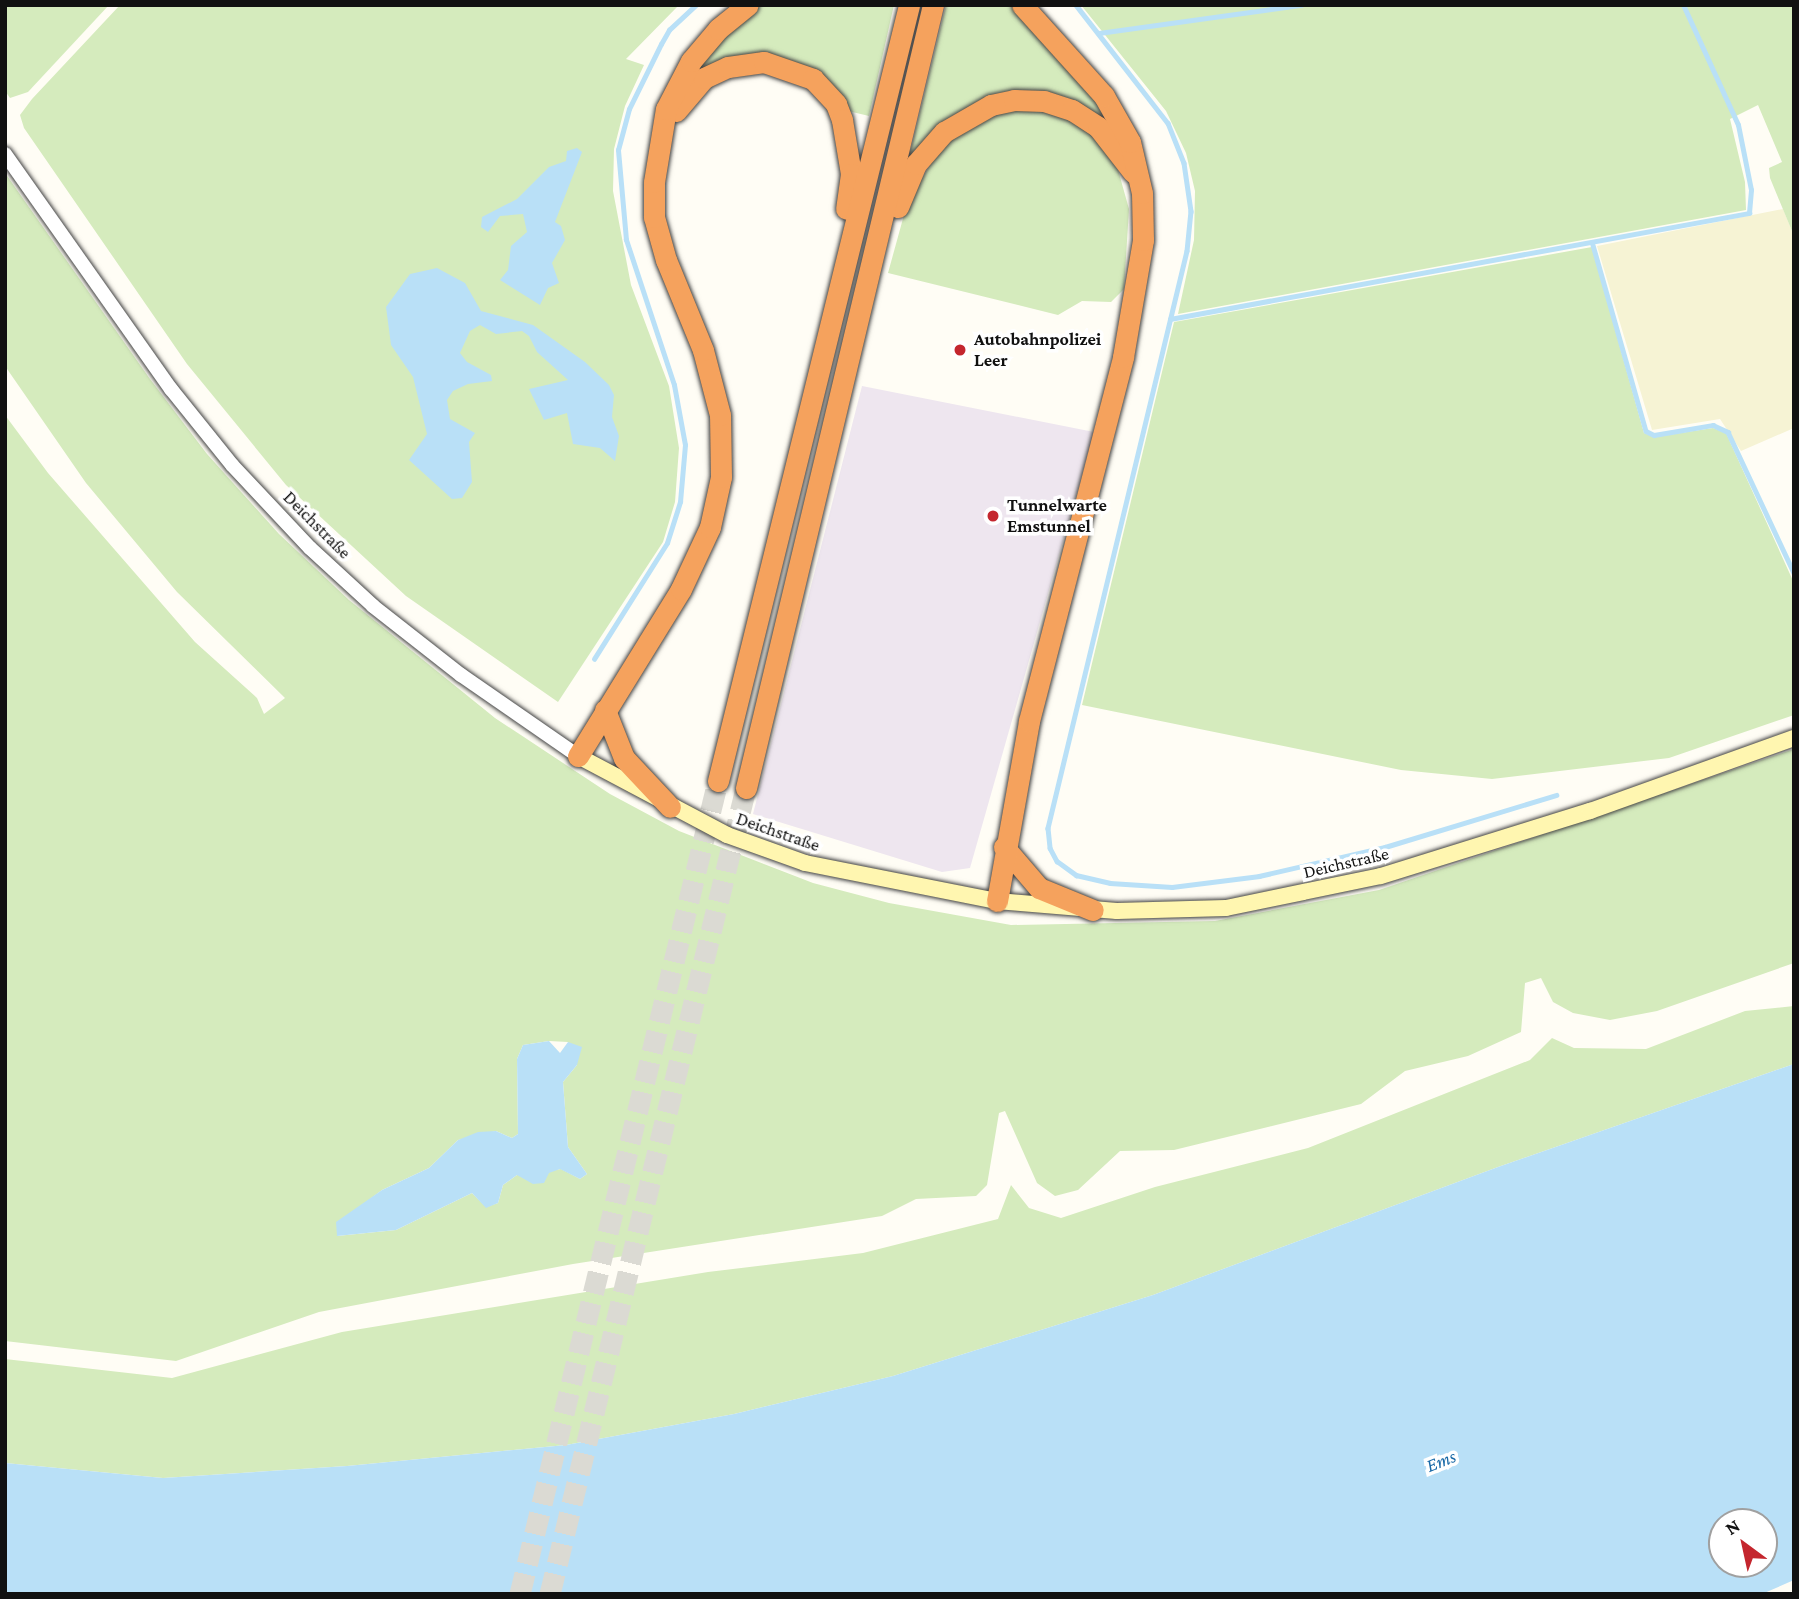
<!DOCTYPE html>
<html>
<head>
<meta charset="utf-8">
<style>
	body { margin:0 }
	#map { position:relative; width:1799px; height:1599px; overflow:hidden; background:#fffdf5; font-family:"Crimson Pro",serif }
	div>[style] { position:absolute }
	.industrial>* { inset:0; background:#eee6ef }
	.farmland>* { inset:0; background:#f6f3d4 }
	.green>* { inset:0; background:#d5ebbd }
	.water>* { inset:0; background:#b9e0f7 }
	.stream>* { height:4.5px; margin:-2.25px; padding:0 2.25px; transform-origin:2.25px; border-radius:2.25px; background:#b9e0f7 }
	.motorway-tunnel>* { height:21px; margin-top:-10.5px; transform-origin:0; background:repeating-linear-gradient(90deg,#dbdad3 0 21px,transparent 0 31px) }
	.roads { filter:drop-shadow(0 0 2px #444) drop-shadow(0 0 2px #444) }
	.tertiary>* { height:14px; margin:-7px; padding:0 7px; transform-origin:7px; border-radius:7px; background:#fff }
	.secondary>* { height:16px; margin:-8px; padding:0 8px; transform-origin:8px; border-radius:8px; background:#fff6b0 }
	.motorway>* { height:21px; margin:-10.5px; padding:0 10.5px; transform-origin:10.5px; border-radius:10.5px; background:#f5a25d }
	.dots>* { width:19px; height:19px; translate:-50% -50%; box-sizing:border-box; border:4px solid #fff; border-radius:50% }
	span { translate:-50% -50%; white-space:nowrap; text-align:center; line-height:1.15; -webkit-text-stroke:7px #fff; paint-order:stroke }
	.poi-label { font-size:18px; color:#111; font-weight:700 }
	.left { translate:0 -50%; text-align:left }
	.street-label { font-size:18px; color:#111 }
	.water-label { font-size:19px; color:#1768a6; font-style:italic }
	.frame { position:absolute; inset:0; border:7px solid #111; pointer-events:none }
	.north { position:absolute; left:1708px; top:1508px; width:70px; height:70px; box-sizing:border-box; background:#fff; border:2px solid #a0a0a0; border-radius:50%; rotate:327deg; font-size:19px; font-weight:700; line-height:28px; text-align:center; color:#111 }
	.north::after { content:''; display:block; margin:auto; width:24px; height:32px; background:#c4262e; clip-path:polygon(50% 0,100% 100%,50% 72%,0 100%) }
</style>
</head>
<body>
<div id="map">
	<div class="industrial">
		<i style="clip-path:polygon(862px 386px,1094px 432px,970px 868px,942px 872px,753px 814px)"></i>
	</div>
	<div class="farmland">
		<i style="clip-path:polygon(1783px 209px,1794px 236px,1794px 428px,1741px 451px,1720px 419px,1652px 430px,1597px 246px)"></i>
	</div>
	<div class="green">
		<i style="clip-path:polygon(5px 5px,109px 5px,28px 92px,10px 98px,5px 91px)"></i>
		<i style="clip-path:polygon(120px 5px,679px 5px,626px 59px,644px 65px,625px 106px,614px 149px,613px 191px,631px 285px,669px 386px,679px 448px,675px 502px,663px 542px,558px 702px,406px 596px,286px 485px,187px 364px,24px 128px,20px 115px,32px 99px)"></i>
		<i style="clip-path:polygon(758px 5px,894px 5px,869px 116px,844px 110px,780px 62px,688px 86px,700px 59px)"></i>
		<i style="clip-path:polygon(946px 5px,1016px 5px,1062px 57px,1123px 138px,1095px 116px,988px 98px,945px 122px,909px 157px)"></i>
		<i style="clip-path:polygon(1081px 5px,1794px 5px,1794px 236px,1770px 178px,1769px 168px,1782px 162px,1758px 105px,1730px 119px,1745px 182px,1746px 210px,1178px 314px,1194px 240px,1195px 191px,1186px 153px,1166px 111px)"></i>
		<i style="clip-path:polygon(1039px 108px,1064px 116px,1099px 137px,1115px 159px,1129px 209px,1124px 289px,1111px 302px,1082px 301px,1058px 315px,888px 273px,907px 204px,943px 143px,990px 112px)"></i>
		<i style="clip-path:polygon(evenodd,5px 173px,150px 379px,207px 454px,279px 534px,349px 600px,495px 718px,610px 794px,679px 831px,813px 883px,889px 903px,1011px 925px,1215px 921px,1379px 890px,1794px 749px,1794px 963px,1657px 1011px,1610px 1020px,1573px 1013px,1553px 1002px,1541px 978px,1525px 983px,1521px 1032px,1468px 1056px,1405px 1071px,1361px 1104px,1174px 1150px,1120px 1151px,1078px 1190px,1055px 1196px,1037px 1183px,1005px 1111px,999px 1113px,987px 1185px,976px 1196px,916px 1199px,882px 1216px,573px 1264px,319px 1312px,176px 1361px,5px 1341px,5px 415px,48px 473px,195px 642px,257px 698px,264px 714px,285px 698px,177px 592px,86px 483px,5px 366px,5px 173px,549px 1041px,568px 1042px,577px 1065px,563px 1082px,568px 1147px,587px 1174px,580px 1179px,561px 1169px,517px 1175px,503px 1185px,498px 1203px,486px 1207px,472px 1193px,396px 1230px,337px 1236px,362px 1205px,382px 1190px,429px 1168px,458px 1140px,496px 1131px,512px 1138px,518px 1134px,517px 1059px,523px 1045px,549px 1041px)"></i>
		<i style="clip-path:polygon(1592px 247px,1644px 433px,1654px 437px,1713px 428px,1726px 433px,1794px 583px,1794px 715px,1669px 758px,1492px 779px,1401px 770px,1082px 705px,1174px 322px)"></i>
		<i style="clip-path:polygon(1794px 1006px,1794px 1064px,1498px 1167px,1153px 1295px,893px 1376px,734px 1414px,566px 1445px,347px 1466px,163px 1478px,5px 1463px,5px 1359px,172px 1378px,342px 1332px,708px 1272px,863px 1253px,998px 1219px,1011px 1185px,1029px 1208px,1061px 1218px,1155px 1187px,1308px 1148px,1530px 1060px,1552px 1038px,1574px 1048px,1646px 1049px,1745px 1011px)"></i>
	</div>
	<div class="water">
		<i style="clip-path:polygon(577px 148px,582px 152px,555px 222px,561px 226px,565px 240px,552px 263px,559px 283px,548px 288px,540px 305px,500px 280px,508px 270px,511px 246px,527px 232px,523px 214px,500px 216px,488px 232px,481px 227px,482px 217px,517px 199px,549px 167px,566px 161px,567px 151px)"></i>
		<i style="clip-path:polygon(437px 268px,465px 283px,481px 311px,533px 325px,585px 362px,609px 385px,614px 395px,612px 417px,619px 436px,615px 461px,600px 448px,573px 444px,567px 413px,544px 420px,529px 389px,568px 380px,537px 352px,529px 336px,522px 331px,496px 334px,480px 325px,470px 331px,460px 353px,467px 362px,491px 375px,492px 381px,468px 384px,453px 391px,447px 400px,450px 419px,475px 433px,469px 442px,472px 482px,462px 498px,452px 499px,409px 460px,427px 434px,413px 377px,391px 345px,386px 307px,410px 274px)"></i>
		<i style="clip-path:polygon(549px 1041px,560px 1053px,568px 1042px,582px 1047px,577px 1065px,563px 1082px,568px 1147px,587px 1174px,580px 1179px,560px 1169px,549px 1173px,544px 1183px,533px 1184px,517px 1175px,503px 1185px,498px 1203px,486px 1208px,472px 1193px,396px 1230px,337px 1236px,336px 1222px,382px 1190px,429px 1168px,458px 1140px,478px 1132px,496px 1131px,512px 1138px,518px 1134px,517px 1059px,523px 1045px)"></i>
		<i style="clip-path:polygon(evenodd,1794px 1064px,1794px 1580px,1762px 1594px,5px 1594px,5px 1463px,163px 1478px,347px 1466px,566px 1445px,734px 1414px,893px 1376px,1153px 1295px,1498px 1167px,1794px 1064px,1722px 1522px,1764px 1522px,1764px 1564px,1722px 1564px,1722px 1522px)"></i>
	</div>
	<div class="stream">
		<i style="left:1076px;top:5px;width:150px;rotate:52.1deg"></i>
		<i style="left:1168px;top:123px;width:43px;rotate:68.2deg"></i>
		<i style="left:1184px;top:163px;width:49px;rotate:81.7deg"></i>
		<i style="left:1191px;top:211px;width:40px;rotate:95.7deg"></i>
		<i style="left:1187px;top:251px;width:594px;rotate:103.54deg"></i>
		<i style="left:1048px;top:828px;width:20px;rotate:84deg"></i>
		<i style="left:1050px;top:848px;width:15px;rotate:62deg"></i>
		<i style="left:1057px;top:861px;width:24px;rotate:36deg"></i>
		<i style="left:1076px;top:875px;width:35px;rotate:13deg"></i>
		<i style="left:1110px;top:883px;width:62px;rotate:3.7deg"></i>
		<i style="left:1172px;top:887px;width:88px;rotate:-7.2deg"></i>
		<i style="left:1259px;top:876px;width:129px;rotate:-13deg"></i>
		<i style="left:1385px;top:847px;width:179px;rotate:-16.9deg"></i>
		<i style="left:1099px;top:33px;width:204px;rotate:-7.9deg"></i>
		<i style="left:1593px;top:245px;width:193px;rotate:74.1deg"></i>
		<i style="left:1646px;top:431px;width:9px;rotate:27deg"></i>
		<i style="left:1654px;top:435px;width:60px;rotate:-9.6deg"></i>
		<i style="left:1713px;top:425px;width:17px;rotate:25deg"></i>
		<i style="left:1728px;top:432px;width:156px;rotate:64.9deg"></i>
		<i style="left:1170px;top:319px;width:589px;rotate:-10.37deg"></i>
		<i style="left:1749px;top:213px;width:23px;rotate:-85deg"></i>
		<i style="left:1751px;top:190px;width:66px;rotate:-101.3deg"></i>
		<i style="left:1738px;top:125px;width:132px;rotate:-114.6deg"></i>
		<i style="left:594px;top:659px;width:137px;rotate:-57.8deg"></i>
		<i style="left:667px;top:543px;width:43px;rotate:-72.4deg"></i>
		<i style="left:680px;top:502px;width:57px;rotate:-85deg"></i>
		<i style="left:685px;top:445px;width:61px;rotate:-100.4deg"></i>
		<i style="left:674px;top:385px;width:153px;rotate:-108.3deg"></i>
		<i style="left:626px;top:240px;width:90px;rotate:-95.1deg"></i>
		<i style="left:618px;top:150px;width:42px;rotate:-75deg"></i>
		<i style="left:629px;top:109px;width:72px;rotate:-63.8deg"></i>
		<i style="left:661px;top:44px;width:16px;rotate:-60deg"></i>
		<i style="left:669px;top:30px;width:37px;rotate:-43deg"></i>
	</div>
	<div class="motorway-tunnel">
		<i style="left:520px;top:1594px;width:837px;rotate:-76.31deg"></i>
		<i style="left:550px;top:1594px;width:829px;rotate:-76.33deg"></i>
	</div>
	<div class="roads">
		<div class="tertiary">
			<i style="left:5px;top:154px;width:288px;rotate:54.8deg"></i>
			<i style="left:171px;top:389px;width:97px;rotate:51.2deg"></i>
			<i style="left:232px;top:465px;width:114px;rotate:46.8deg"></i>
			<i style="left:310px;top:548px;width:86px;rotate:42.6deg"></i>
			<i style="left:373px;top:606px;width:112px;rotate:38.1deg"></i>
			<i style="left:461px;top:675px;width:142px;rotate:34.7deg"></i>
		</div>
		<div class="secondary">
			<i style="left:578px;top:756px;width:169px;rotate:27.9deg"></i>
			<i style="left:727px;top:835px;width:83px;rotate:19.7deg"></i>
			<i style="left:805px;top:863px;width:196px;rotate:11.2deg"></i>
			<i style="left:997px;top:901px;width:120px;rotate:4.8deg"></i>
			<i style="left:1117px;top:911px;width:109px;rotate:-1.6deg"></i>
			<i style="left:1226px;top:908px;width:158px;rotate:-11.7deg"></i>
			<i style="left:1381px;top:876px;width:219px;rotate:-17.3deg"></i>
			<i style="left:1590px;top:811px;width:217px;rotate:-19.7deg"></i>
		</div>
		<div class="motorway">
			<i style="left:676px;top:111px;width:43px;rotate:-49.7deg"></i>
			<i style="left:704px;top:78px;width:26px;rotate:-25deg"></i>
			<i style="left:728px;top:67px;width:36px;rotate:-8deg"></i>
			<i style="left:764px;top:62px;width:52px;rotate:19.1deg"></i>
			<i style="left:813px;top:79px;width:34px;rotate:47deg"></i>
			<i style="left:836px;top:104px;width:17px;rotate:69deg"></i>
			<i style="left:842px;top:120px;width:55px;rotate:80.5deg"></i>
			<i style="left:851px;top:174px;width:35px;rotate:98deg"></i>
			<i style="left:898px;top:207px;width:47px;rotate:-67.3deg"></i>
			<i style="left:916px;top:164px;width:43px;rotate:-48.8deg"></i>
			<i style="left:944px;top:132px;width:54px;rotate:-29.9deg"></i>
			<i style="left:991px;top:105px;width:24px;rotate:-12deg"></i>
			<i style="left:1014px;top:100px;width:30px;rotate:2deg"></i>
			<i style="left:1044px;top:101px;width:29px;rotate:18deg"></i>
			<i style="left:1072px;top:110px;width:31px;rotate:33deg"></i>
			<i style="left:1098px;top:127px;width:57px;rotate:52.1deg"></i>
			<i style="left:605px;top:710px;width:52px;rotate:68.4deg"></i>
			<i style="left:624px;top:758px;width:67px;rotate:46.8deg"></i>
			<i style="left:578px;top:756px;width:196px;rotate:-58.3deg"></i>
			<i style="left:681px;top:589px;width:68px;rotate:-64.9deg"></i>
			<i style="left:710px;top:527px;width:51px;rotate:-77.6deg"></i>
			<i style="left:721px;top:477px;width:62px;rotate:-90.9deg"></i>
			<i style="left:720px;top:415px;width:67px;rotate:-104.7deg"></i>
			<i style="left:703px;top:350px;width:97px;rotate:-112.3deg"></i>
			<i style="left:666px;top:260px;width:45px;rotate:-105.6deg"></i>
			<i style="left:654px;top:217px;width:35px;rotate:-90deg"></i>
			<i style="left:654px;top:182px;width:74px;rotate:-80.7deg"></i>
			<i style="left:666px;top:109px;width:54px;rotate:-62.5deg"></i>
			<i style="left:691px;top:61px;width:42px;rotate:-49.8deg"></i>
			<i style="left:718px;top:29px;width:38px;rotate:-39deg"></i>
			<i style="left:718px;top:781px;width:799px;rotate:-76.17deg"></i>
			<i style="left:746px;top:788px;width:805px;rotate:-76.57deg"></i>
			<i style="left:1004px;top:847px;width:54px;rotate:49.5deg"></i>
			<i style="left:1039px;top:888px;width:58px;rotate:22.2deg"></i>
			<i style="left:997px;top:901px;width:183px;rotate:-79.9deg"></i>
			<i style="left:1029px;top:721px;width:376px;rotate:-75.5deg"></i>
			<i style="left:1123px;top:357px;width:119px;rotate:-80.3deg"></i>
			<i style="left:1143px;top:240px;width:47px;rotate:-91.2deg"></i>
			<i style="left:1142px;top:193px;width:52px;rotate:-103.2deg"></i>
			<i style="left:1130px;top:142px;width:53px;rotate:-119.5deg"></i>
			<i style="left:1104px;top:96px;width:122px;rotate:-132deg"></i>
		</div>
	</div>
	<div class="dots">
		<i style="left:960px;top:350px;background:#c4262e"></i>
		<i style="left:993px;top:516px;background:#c4262e"></i>
	</div>
	<div class="poi-label">
		<span class="left" style="left:974px;top:350px">Autobahnpolizei<br>Leer</span>
		<span class="left" style="left:1007px;top:516px">Tunnelwarte<br>Emstunnel</span>
	</div>
	<div class="street-label">
		<span style="left:317px;top:525px;rotate:45deg">Deichstraße</span>
		<span style="left:778px;top:832px;rotate:19deg">Deichstraße</span>
		<span style="left:1346px;top:863px;rotate:-13deg">Deichstraße</span>
	</div>
	<div class="water-label">
		<span style="left:1441px;top:1461px;rotate:-22deg">Ems</span>
	</div>
	<div class="frame"></div>
	<div class="north">N</div>
</div>
</body>
</html>
